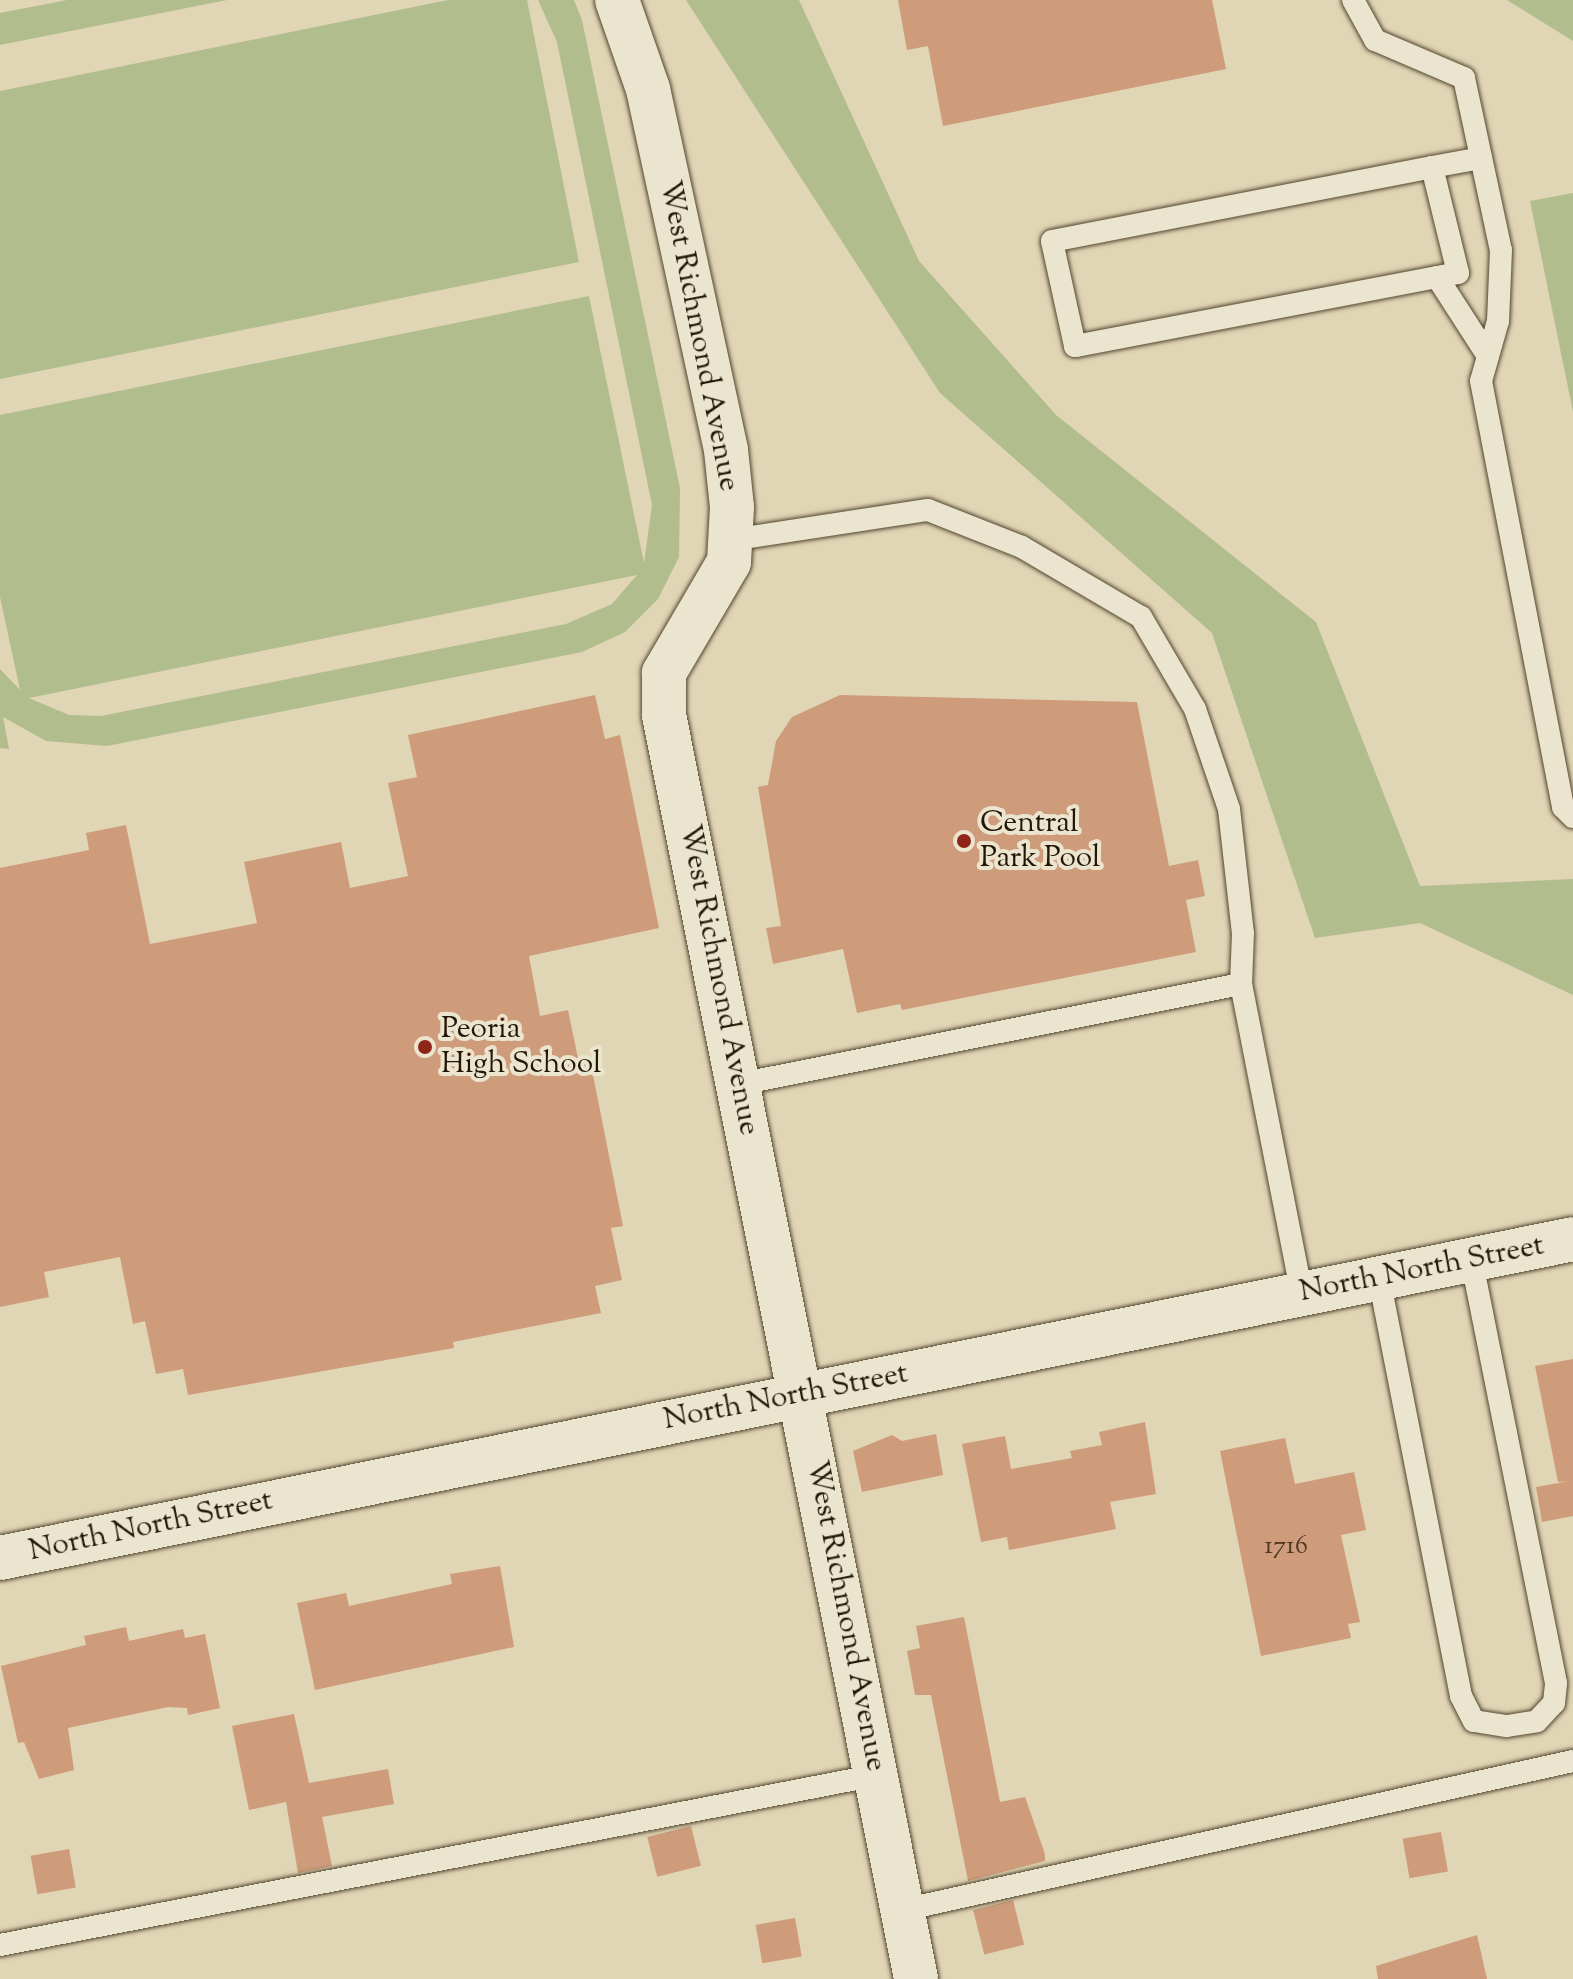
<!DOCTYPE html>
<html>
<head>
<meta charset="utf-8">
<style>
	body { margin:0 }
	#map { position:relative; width:1573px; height:1979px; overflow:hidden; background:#e0d5b4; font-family:"Sorts Mill Goudy",serif }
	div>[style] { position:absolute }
	.green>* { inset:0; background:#b2bd8d }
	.building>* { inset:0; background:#ce9c7a; transform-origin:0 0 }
	.roads { filter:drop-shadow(0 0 2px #524631) drop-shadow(0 0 2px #524631) }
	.lane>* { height:22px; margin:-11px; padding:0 11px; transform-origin:11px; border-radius:11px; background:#ebe4ce }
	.street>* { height:44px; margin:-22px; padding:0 22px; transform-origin:22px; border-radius:22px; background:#ebe4ce }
	.secondary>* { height:44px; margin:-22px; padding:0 22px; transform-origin:22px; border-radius:22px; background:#ebe4ce }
	.dots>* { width:22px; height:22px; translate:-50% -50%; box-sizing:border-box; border:4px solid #ebe4ce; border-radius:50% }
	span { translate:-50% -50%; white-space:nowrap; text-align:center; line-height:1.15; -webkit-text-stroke:8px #ebe4ce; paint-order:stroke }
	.number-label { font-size:26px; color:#4e3822 }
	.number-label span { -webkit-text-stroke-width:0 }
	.street-label { font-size:30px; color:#231605 }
	.poi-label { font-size:30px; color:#231605 }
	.left { translate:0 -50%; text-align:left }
</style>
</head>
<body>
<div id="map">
	<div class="green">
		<i style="clip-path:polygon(67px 0,227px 0,0 45px,0 13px)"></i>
		<i style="clip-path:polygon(448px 0,527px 0,579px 262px,0 379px,0 91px)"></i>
		<i style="clip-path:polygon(evenodd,538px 0,574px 0,582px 20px,680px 488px,679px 557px,658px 599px,625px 632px,582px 652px,107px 746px,46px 741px,3px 717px,9px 749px,0 748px,0 669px,20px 690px,0 597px,0 415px,589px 296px,644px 563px,652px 505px,557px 42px,538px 0,637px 575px,612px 604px,566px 624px,101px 716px,69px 715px,29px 698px,637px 575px)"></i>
		<i style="clip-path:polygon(686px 0,799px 0,919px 261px,1056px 415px,1316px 622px,1420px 886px,1573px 879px,1573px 995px,1420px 923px,1315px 938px,1212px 633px,940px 393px)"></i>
		<i style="clip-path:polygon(1507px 0,1573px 0,1573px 41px)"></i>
		<i style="clip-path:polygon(1573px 193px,1573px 412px,1530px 201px)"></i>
	</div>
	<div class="building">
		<i style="clip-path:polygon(898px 0,1212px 0,1226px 69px,943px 126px,928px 46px,907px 50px)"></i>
		<i style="clip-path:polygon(595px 695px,605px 739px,620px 735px,659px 928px,529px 956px,540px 1016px,568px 1010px,579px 1063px,590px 1060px,623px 1226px,611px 1228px,622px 1280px,595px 1286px,601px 1313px,453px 1342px,454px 1348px,188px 1395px,183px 1369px,156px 1374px,145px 1321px,133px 1324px,120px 1257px,44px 1272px,49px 1297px,0 1307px,0 868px,89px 850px,86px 833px,126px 825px,150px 944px,257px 923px,244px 862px,341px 842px,350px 888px,408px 876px,388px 783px,417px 777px,408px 735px)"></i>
		<i style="clip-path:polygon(840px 695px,1137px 702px,1169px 866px,1198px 860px,1205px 896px,1186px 900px,1196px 952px,902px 1010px,900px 1004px,857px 1013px,843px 949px,773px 964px,766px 928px,781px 926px,758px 787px,768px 785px,776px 741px,792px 717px)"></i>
		<i style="clip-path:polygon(1573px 1359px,1573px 1516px,1542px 1522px,1536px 1487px,1569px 1481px,1558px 1482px,1535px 1366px)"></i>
		<i style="clip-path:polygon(1145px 1422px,1156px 1494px,1110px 1502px,1116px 1529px,1009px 1550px,1007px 1537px,981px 1542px,962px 1444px,1005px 1436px,1011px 1469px,1072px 1458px,1070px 1451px,1102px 1445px,1099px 1432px)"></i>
		<i style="clip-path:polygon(936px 1434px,943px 1475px,862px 1492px,853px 1451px,892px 1435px,902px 1441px)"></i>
		<i style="clip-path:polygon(1285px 1438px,1295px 1484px,1354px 1472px,1366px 1530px,1341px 1535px,1360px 1622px,1348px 1624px,1351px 1638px,1261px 1656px,1220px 1451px)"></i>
		<i style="clip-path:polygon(500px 1566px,514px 1647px,315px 1690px,297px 1603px,346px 1593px,349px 1606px,452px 1584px,450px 1574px)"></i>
		<i style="clip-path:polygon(964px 1617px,1000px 1802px,1025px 1797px,1045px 1854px,1045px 1861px,968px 1881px,931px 1695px,915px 1695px,907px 1651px,920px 1648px,916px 1626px)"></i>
		<i style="clip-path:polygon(126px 1627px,129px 1641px,183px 1629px,185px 1638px,205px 1634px,220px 1708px,188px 1715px,187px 1708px,168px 1707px,68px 1728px,74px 1770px,39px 1779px,24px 1742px,18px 1743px,1px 1666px,86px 1645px,84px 1636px)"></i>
		<i style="clip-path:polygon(294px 1714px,309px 1783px,388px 1769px,394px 1804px,322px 1817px,332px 1866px,298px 1873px,286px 1802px,249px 1810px,232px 1726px)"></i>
		<i style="left:691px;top:1826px;width:41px;height:45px;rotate:76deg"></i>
		<i style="left:1441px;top:1832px;width:40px;height:39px;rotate:80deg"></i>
		<i style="left:69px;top:1849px;width:39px;height:39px;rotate:80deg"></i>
		<i style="left:1013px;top:1900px;width:46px;height:41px;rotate:76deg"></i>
		<i style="left:795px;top:1918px;width:39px;height:40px;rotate:80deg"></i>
		<i style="clip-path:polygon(1477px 1935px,1487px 1979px,1378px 1979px,1376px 1966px)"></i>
	</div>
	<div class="roads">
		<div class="lane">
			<i style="left:1353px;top:0;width:46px;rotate:61.2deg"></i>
			<i style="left:1375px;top:40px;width:97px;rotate:23.1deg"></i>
			<i style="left:1464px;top:78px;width:176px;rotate:77.9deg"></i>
			<i style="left:1501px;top:250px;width:71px;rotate:92.4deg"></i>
			<i style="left:1498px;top:321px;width:62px;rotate:105.8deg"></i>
			<i style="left:1481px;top:381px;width:434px;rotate:79.1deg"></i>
			<i style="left:1563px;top:807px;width:14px;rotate:45deg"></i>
			<i style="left:1432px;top:167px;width:109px;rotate:76.2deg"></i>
			<i style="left:1458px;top:273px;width:390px;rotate:169.2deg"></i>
			<i style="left:1075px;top:346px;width:107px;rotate:-102.4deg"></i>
			<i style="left:1052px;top:241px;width:387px;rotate:-11deg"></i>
			<i style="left:1432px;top:167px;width:50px;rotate:-10.4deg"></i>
			<i style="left:1437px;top:277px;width:94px;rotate:57.2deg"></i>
			<i style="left:731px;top:540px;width:199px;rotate:-8.7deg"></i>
			<i style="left:928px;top:510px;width:101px;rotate:21.5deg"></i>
			<i style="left:1022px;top:547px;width:138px;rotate:30.5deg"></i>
			<i style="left:1141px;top:617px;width:107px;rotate:59.6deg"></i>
			<i style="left:1195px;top:709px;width:106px;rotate:71.2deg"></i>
			<i style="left:1229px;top:809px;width:125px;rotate:83.6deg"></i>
			<i style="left:1243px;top:933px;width:51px;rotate:92.2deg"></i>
			<i style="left:739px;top:1084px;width:512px;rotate:-11.27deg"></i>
			<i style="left:1241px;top:984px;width:316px;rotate:78.9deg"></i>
			<i style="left:1379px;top:1278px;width:426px;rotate:78.9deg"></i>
			<i style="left:1461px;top:1696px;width:28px;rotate:63deg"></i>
			<i style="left:1474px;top:1721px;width:33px;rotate:9deg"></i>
			<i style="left:1507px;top:1726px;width:30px;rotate:-9deg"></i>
			<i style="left:1537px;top:1721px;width:25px;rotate:-47deg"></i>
			<i style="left:1554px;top:1703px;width:20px;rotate:-84deg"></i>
			<i style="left:1556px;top:1683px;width:432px;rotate:-101.3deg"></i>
			<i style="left:903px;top:1910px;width:686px;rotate:-12.54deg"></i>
			<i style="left:0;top:1945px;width:893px;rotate:-10.97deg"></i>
		</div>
		<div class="street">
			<i style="left:617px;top:0;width:94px;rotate:70.8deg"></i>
			<i style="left:648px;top:89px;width:369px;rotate:77.8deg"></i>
			<i style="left:726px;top:450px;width:57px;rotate:84deg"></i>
			<i style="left:732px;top:507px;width:55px;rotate:93.1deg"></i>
			<i style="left:729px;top:562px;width:129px;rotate:120.4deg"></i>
			<i style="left:664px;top:673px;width:42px;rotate:90deg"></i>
			<i style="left:664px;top:715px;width:1289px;rotate:78.72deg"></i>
		</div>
		<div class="secondary">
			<i style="left:0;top:1558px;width:1605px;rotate:-11.46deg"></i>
		</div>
	</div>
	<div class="dots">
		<i style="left:964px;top:841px;background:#8f2418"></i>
		<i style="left:425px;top:1047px;background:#8f2418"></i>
	</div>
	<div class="number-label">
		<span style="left:1286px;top:1547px">1716</span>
	</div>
	<div class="street-label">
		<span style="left:698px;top:336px;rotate:79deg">West Richmond Avenue</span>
		<span style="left:718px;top:980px;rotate:79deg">West Richmond Avenue</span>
		<span style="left:1422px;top:1270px;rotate:-11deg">North North Street</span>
		<span style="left:786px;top:1398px;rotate:-11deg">North North Street</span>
		<span style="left:151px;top:1527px;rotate:-12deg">North North Street</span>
		<span style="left:845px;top:1616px;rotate:79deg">West Richmond Avenue</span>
	</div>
	<div class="poi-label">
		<span class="left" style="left:980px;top:841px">Central<br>Park Pool</span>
		<span class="left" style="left:441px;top:1047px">Peoria<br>High School</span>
	</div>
</div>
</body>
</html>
